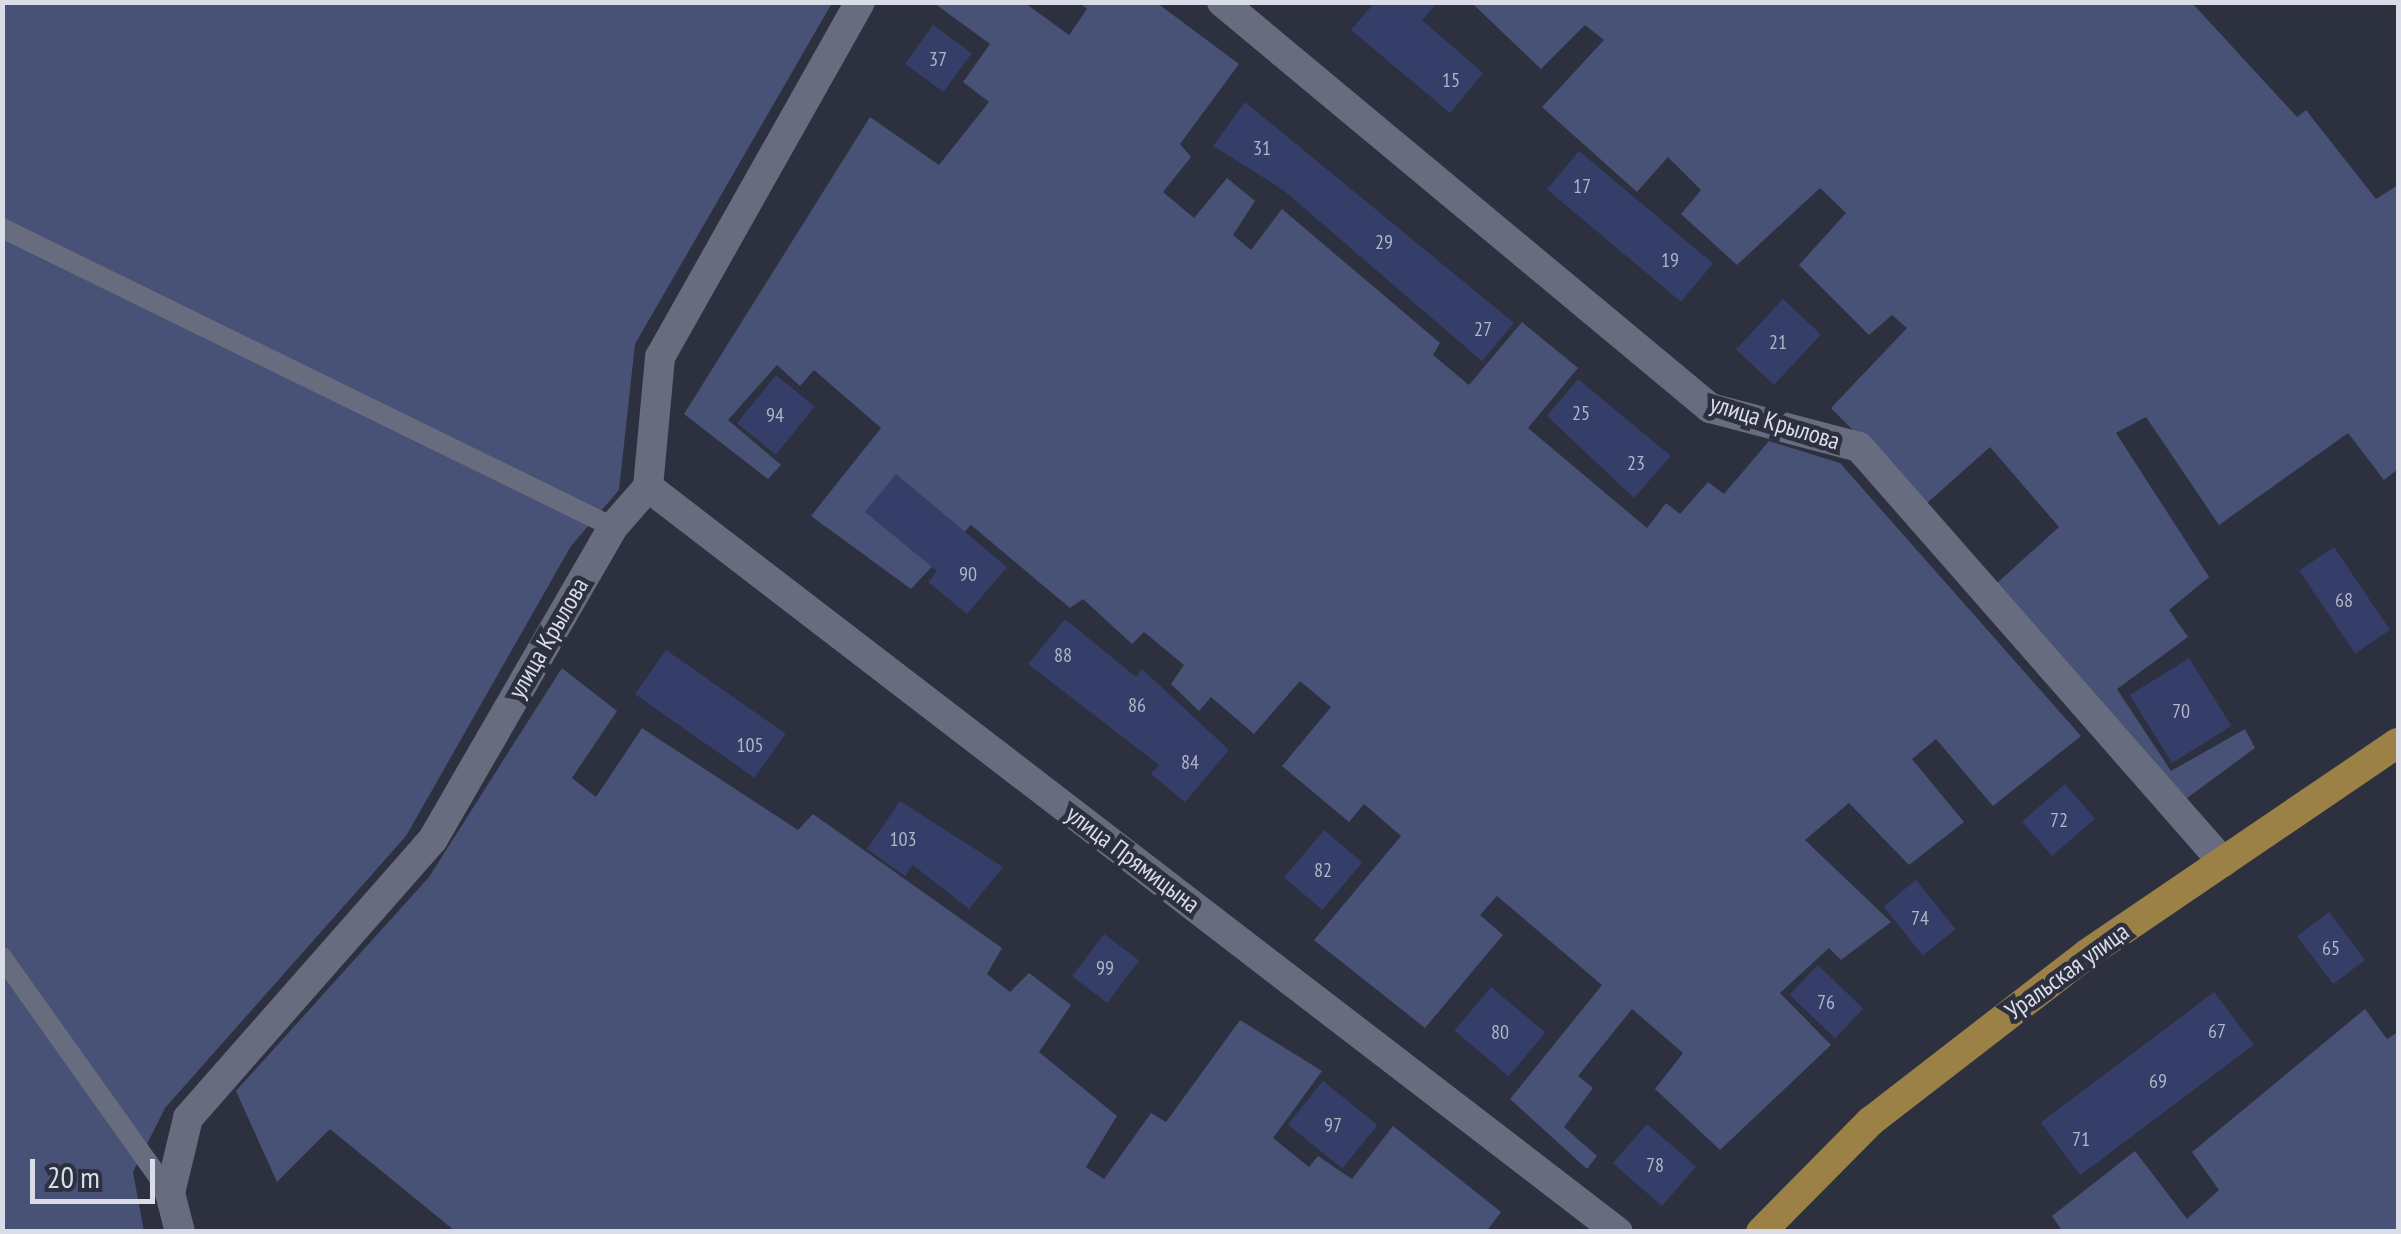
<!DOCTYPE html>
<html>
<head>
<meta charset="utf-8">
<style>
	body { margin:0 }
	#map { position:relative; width:2401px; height:1234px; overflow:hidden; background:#2c303f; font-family:"PT Sans Narrow",sans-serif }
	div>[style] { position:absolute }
	.green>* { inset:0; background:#485176 }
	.building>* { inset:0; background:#343e68; transform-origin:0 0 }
	.lane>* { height:20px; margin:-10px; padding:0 10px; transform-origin:10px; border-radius:10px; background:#676c7e }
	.street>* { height:30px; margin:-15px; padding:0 15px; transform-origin:15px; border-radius:15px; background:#676c7e }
	.primary>* { height:30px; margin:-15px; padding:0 15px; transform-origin:15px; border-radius:15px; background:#9c8147 }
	span { translate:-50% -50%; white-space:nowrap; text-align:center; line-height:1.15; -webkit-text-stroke:9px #2c303f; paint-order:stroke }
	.number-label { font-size:20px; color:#b0b5c7 }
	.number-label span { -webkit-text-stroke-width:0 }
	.street-label { font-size:25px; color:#dadde7 }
	.frame { position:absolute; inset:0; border:5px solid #dadde7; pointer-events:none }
	.scale { position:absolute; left:30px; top:1159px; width:125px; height:45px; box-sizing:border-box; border:5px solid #dadde7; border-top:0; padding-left:12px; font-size:30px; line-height:35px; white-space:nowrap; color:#dadde7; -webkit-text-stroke:8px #2c303f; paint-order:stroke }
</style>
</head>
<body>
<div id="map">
	<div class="green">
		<i style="clip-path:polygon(2px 3px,832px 3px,635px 344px,619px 490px,571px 546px,406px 836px,165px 1108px,133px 1172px,144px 1231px,3px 1231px)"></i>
		<i style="clip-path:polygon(934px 3px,1025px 3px,1069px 35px,1087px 9px,1080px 3px,1157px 3px,1239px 64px,1180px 144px,1191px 157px,1163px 192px,1194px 218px,1227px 178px,1255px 201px,1233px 235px,1251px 250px,1282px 209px,1440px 343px,1433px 355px,1469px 385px,1522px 322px,1578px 368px,1528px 428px,1647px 528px,1666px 503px,1680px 514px,1708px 482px,1724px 494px,1769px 441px,1840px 463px,2081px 736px,1993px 806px,1936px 739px,1912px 759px,1964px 822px,1909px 865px,1849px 803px,1805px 840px,1891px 922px,1841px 960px,1829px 948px,1780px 993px,1831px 1045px,1720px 1150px,1655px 1089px,1683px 1053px,1632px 1009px,1578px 1076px,1593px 1088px,1564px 1127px,1597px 1156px,1587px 1169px,1510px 1099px,1602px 985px,1497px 896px,1480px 915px,1503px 935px,1425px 1028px,1314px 940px,1401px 836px,1364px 804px,1349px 822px,1282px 766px,1331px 707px,1300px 681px,1254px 734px,1211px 697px,1199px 711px,1171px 684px,1184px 665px,1144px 632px,1132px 644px,1083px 599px,1070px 608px,971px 525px,911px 589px,811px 516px,881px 428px,814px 370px,800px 386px,777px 365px,728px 420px,781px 465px,768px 479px,684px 414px,870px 117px,939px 165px,989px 102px,963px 82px,990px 44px)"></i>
		<i style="clip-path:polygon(2192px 3px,2297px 117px,2306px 110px,2376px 199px,2398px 185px,2398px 469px,2384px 480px,2348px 433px,2219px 525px,2146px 417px,2116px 433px,2209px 577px,2169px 610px,2188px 637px,2117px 689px,2171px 771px,2245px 729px,2255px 748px,2183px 801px,1997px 583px,2059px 527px,1990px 447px,1926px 504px,1831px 408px,1907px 328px,1892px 315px,1869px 335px,1799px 265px,1846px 213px,1820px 188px,1737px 265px,1681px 214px,1701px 190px,1668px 157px,1637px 192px,1542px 107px,1604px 40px,1585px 25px,1541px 69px,1474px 5px)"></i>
		<i style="clip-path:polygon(562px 668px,617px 711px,572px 778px,596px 797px,642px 728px,798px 830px,813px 814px,1002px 948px,987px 974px,1010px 992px,1029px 973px,1071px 1005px,1039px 1052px,1117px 1116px,1086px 1167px,1104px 1179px,1151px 1113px,1166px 1122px,1240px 1020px,1322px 1071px,1273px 1138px,1309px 1167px,1318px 1156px,1352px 1179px,1393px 1126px,1501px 1212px,1486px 1232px,455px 1231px,330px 1129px,277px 1182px,236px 1091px,429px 877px)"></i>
		<i style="clip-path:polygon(2365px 1009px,2387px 1039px,2398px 1032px,2398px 1231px,2062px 1231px,2052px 1216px,2135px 1151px,2187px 1219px,2219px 1190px,2192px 1152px)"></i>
	</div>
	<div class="building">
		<i style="clip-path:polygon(1375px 2px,1438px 2px,1422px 20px,1483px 73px,1450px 113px,1351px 30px)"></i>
		<i style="left:933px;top:25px;width:48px;height:48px;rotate:36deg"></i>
		<i style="clip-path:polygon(1245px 102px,1514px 323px,1482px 361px,1283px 190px,1213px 146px)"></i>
		<i style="left:1579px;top:151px;width:175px;height:50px;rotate:40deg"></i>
		<i style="left:1783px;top:299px;width:52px;height:69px;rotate:43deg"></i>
		<i style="left:776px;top:375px;width:50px;height:62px;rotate:39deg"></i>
		<i style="clip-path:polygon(1578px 379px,1671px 456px,1634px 498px,1547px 416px)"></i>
		<i style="clip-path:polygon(896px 474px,1007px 567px,967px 614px,928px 582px,937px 571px,865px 512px)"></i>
		<i style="left:2334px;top:547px;width:100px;height:42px;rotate:56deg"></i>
		<i style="clip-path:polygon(1065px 619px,1136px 677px,1142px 669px,1229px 750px,1185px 802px,1151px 774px,1159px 765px,1028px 664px)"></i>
		<i style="left:666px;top:650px;width:146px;height:54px;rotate:35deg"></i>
		<i style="left:2189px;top:658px;width:80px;height:70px;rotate:58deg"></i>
		<i style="left:2065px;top:784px;width:46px;height:57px;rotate:49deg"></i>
		<i style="clip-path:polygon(900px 801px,1003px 867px,969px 909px,913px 865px,905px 876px,867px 849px)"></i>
		<i style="left:1324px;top:830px;width:50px;height:62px;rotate:40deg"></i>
		<i style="left:1916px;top:880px;width:63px;height:42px;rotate:51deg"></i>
		<i style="left:2329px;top:912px;width:60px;height:40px;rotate:53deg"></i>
		<i style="left:1104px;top:934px;width:44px;height:53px;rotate:37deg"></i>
		<i style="left:1818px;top:965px;width:63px;height:41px;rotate:44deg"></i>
		<i style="left:1491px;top:987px;width:71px;height:57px;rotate:40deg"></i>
		<i style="left:2214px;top:992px;width:66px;height:217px;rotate:53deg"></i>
		<i style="left:1323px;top:1081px;width:70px;height:56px;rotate:39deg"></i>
		<i style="left:1647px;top:1124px;width:65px;height:52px;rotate:41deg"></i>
	</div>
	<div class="lane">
		<i style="left:2px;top:228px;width:680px;rotate:26.08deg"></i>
		<i style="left:2px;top:957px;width:290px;rotate:54.6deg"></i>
	</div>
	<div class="street">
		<i style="left:1222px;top:2px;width:635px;rotate:39.76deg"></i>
		<i style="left:1710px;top:408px;width:154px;rotate:14.7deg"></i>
		<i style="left:1859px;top:447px;width:552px;rotate:48.75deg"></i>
		<i style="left:648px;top:487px;width:1223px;rotate:37.53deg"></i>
		<i style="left:180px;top:1232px;width:40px;rotate:-104.4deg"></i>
		<i style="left:170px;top:1193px;width:77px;rotate:-76.5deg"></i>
		<i style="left:188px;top:1118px;width:371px;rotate:-48.7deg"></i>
		<i style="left:433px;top:839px;width:360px;rotate:-60deg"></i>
		<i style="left:613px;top:527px;width:53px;rotate:-48.8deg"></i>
		<i style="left:648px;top:487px;width:131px;rotate:-84.7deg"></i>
		<i style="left:660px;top:357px;width:407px;rotate:-60.6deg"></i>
	</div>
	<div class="primary">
		<i style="left:1761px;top:1232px;width:156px;rotate:-45.3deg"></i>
		<i style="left:1871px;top:1121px;width:273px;rotate:-37.7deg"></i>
		<i style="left:2087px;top:954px;width:376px;rotate:-34.2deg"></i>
	</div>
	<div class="number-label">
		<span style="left:938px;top:59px">37</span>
		<span style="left:1451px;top:80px">15</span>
		<span style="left:1262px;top:148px">31</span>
		<span style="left:1582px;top:186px">17</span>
		<span style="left:1384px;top:242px">29</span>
		<span style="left:1670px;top:260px">19</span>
		<span style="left:1483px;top:329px">27</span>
		<span style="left:1778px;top:342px">21</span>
		<span style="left:1581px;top:413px">25</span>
		<span style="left:775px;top:415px">94</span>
		<span style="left:1636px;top:463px">23</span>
		<span style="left:968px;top:574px">90</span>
		<span style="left:2344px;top:600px">68</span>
		<span style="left:1063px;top:655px">88</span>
		<span style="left:1137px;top:705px">86</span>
		<span style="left:2181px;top:711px">70</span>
		<span style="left:750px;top:745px">105</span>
		<span style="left:1190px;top:762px">84</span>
		<span style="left:2059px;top:820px">72</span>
		<span style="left:903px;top:839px">103</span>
		<span style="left:1323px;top:870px">82</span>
		<span style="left:1920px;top:918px">74</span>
		<span style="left:2331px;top:948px">65</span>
		<span style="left:1105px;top:968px">99</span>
		<span style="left:1826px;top:1002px">76</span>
		<span style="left:2217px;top:1031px">67</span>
		<span style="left:1500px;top:1032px">80</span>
		<span style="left:2158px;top:1081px">69</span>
		<span style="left:1333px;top:1125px">97</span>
		<span style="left:2081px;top:1139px">71</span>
		<span style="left:1655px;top:1165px">78</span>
	</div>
	<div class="street-label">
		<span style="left:1775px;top:422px;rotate:17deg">улица Крылова</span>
		<span style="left:548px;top:638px;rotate:-60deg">улица Крылова</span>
		<span style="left:1133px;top:859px;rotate:37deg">улица Прямицына</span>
		<span style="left:2067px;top:971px;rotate:-36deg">Уральская улица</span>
	</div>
	<div class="frame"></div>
	<div class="scale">20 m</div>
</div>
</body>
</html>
